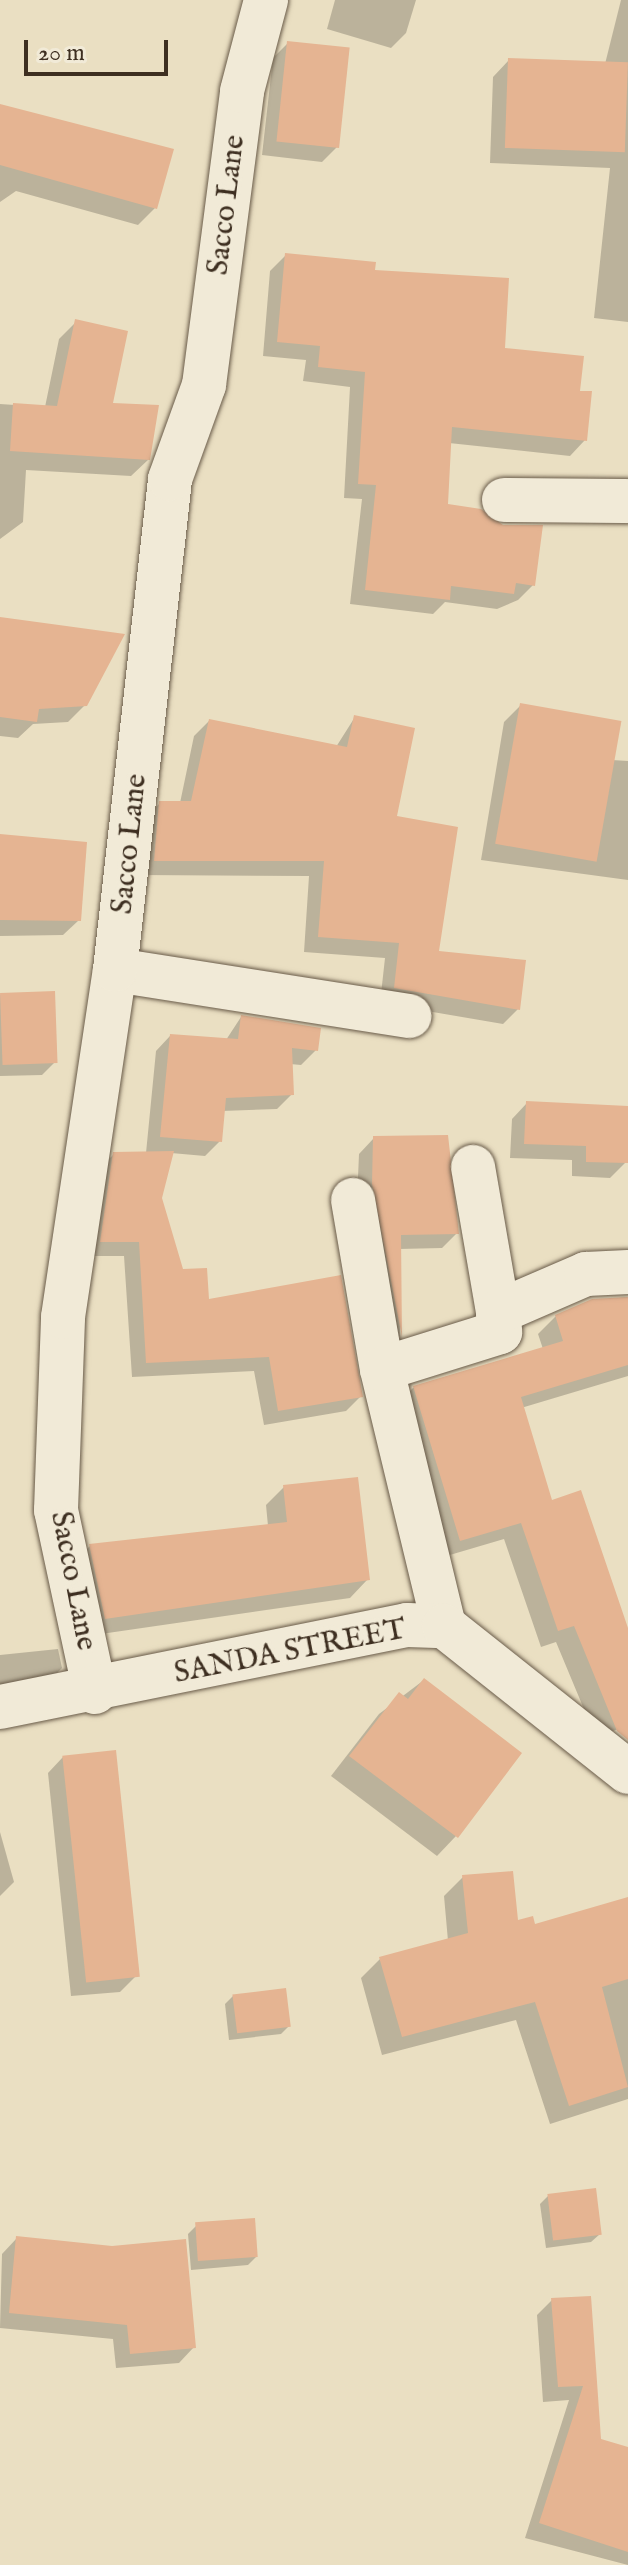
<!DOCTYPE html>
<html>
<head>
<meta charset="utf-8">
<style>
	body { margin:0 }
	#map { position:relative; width:628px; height:2565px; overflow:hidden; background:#eadfc2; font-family:"IM FELL English",serif }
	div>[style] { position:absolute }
	.shadow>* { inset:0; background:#0003 }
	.building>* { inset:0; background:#e5b492; transform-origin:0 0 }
	.roads { filter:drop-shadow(0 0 2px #695b49) drop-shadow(0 0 2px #695b49) }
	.minor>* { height:44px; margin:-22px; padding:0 22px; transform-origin:22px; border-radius:22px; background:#f1ead7 }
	span { translate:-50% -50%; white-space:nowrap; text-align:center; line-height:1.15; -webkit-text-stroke:8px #f1ead7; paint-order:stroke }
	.street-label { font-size:30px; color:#3e2f21 }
	.scale { position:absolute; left:24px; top:40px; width:144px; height:36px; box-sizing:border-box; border:4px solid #3e2f21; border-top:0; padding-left:10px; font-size:24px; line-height:28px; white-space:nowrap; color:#3e2f21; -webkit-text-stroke:6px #f1ead7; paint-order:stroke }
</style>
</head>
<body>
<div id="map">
	<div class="shadow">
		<i style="clip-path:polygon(335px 0,416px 0,406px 33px,391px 48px,327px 29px)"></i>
		<i style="clip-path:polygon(621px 0,628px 0,628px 322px,594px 318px,610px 168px,490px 163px,493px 77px,509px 60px,605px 64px)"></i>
		<i style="clip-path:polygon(288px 43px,337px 147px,322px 162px,262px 155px,273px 58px)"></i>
		<i style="clip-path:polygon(0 106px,172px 150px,155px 208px,138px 225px,16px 191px,0 202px)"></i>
		<i style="clip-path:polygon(286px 255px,373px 272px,578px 393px,585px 440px,570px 456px,449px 443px,446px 506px,533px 585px,518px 600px,497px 609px,445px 602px,433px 614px,350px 604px,362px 499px,344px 498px,350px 387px,303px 381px,306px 360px,263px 356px,270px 271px)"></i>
		<i style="clip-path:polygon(76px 322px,111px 404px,149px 459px,131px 476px,26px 470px,23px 522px,0 539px,0 404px,45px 407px,59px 339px)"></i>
		<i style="clip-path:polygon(0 619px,85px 705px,68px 722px,33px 724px,18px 738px,0 736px)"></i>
		<i style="clip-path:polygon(520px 706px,612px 760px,628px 761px,628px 880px,481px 860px,504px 722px)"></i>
		<i style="clip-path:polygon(355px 717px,436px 953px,518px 1009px,503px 1024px,380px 1003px,385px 958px,304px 952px,309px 876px,139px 875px,145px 818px,160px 803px,180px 803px,194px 736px,209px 721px,336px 747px)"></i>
		<i style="clip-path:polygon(0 836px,79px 920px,63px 935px,0 936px)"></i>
		<i style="clip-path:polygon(0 994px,55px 1062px,42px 1075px,0 1076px)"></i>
		<i style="clip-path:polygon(241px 1017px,316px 1050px,301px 1065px,290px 1064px,292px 1094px,277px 1109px,222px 1111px,220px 1141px,205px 1156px,171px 1153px,160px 1198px,182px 1271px,207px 1301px,361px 1396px,346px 1411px,264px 1425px,254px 1371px,132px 1377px,124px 1256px,85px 1256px,99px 1169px,114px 1154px,146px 1153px,156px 1051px,170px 1036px,226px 1040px)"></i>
		<i style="clip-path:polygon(527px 1103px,626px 1162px,610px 1178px,572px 1176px,572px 1160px,510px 1158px,512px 1119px)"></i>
		<i style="clip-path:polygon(374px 1138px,457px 1233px,442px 1248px,399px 1249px,400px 1336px,387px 1349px,357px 1200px,359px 1154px)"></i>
		<i style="clip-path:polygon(628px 1297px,628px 1376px,521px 1408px,551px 1503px,628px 1634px,628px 1725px,596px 1738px,556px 1642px,541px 1647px,504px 1539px,443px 1557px,396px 1405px,414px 1387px,543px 1349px,538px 1334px,556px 1316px,592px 1301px)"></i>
		<i style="clip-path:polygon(284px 1487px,367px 1580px,350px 1598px,87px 1636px,72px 1563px,90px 1546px,268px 1526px,266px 1505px)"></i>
		<i style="clip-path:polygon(58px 1649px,62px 1668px,46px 1684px,0 1696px,0 1655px)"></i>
		<i style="clip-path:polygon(424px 1680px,456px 1836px,437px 1856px,331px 1776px,379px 1714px)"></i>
		<i style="clip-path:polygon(63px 1757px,136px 1976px,120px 1992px,71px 1996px,48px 1773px)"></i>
		<i style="clip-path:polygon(0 1832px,14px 1882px,0 1896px)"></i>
		<i style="clip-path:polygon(463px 1877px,516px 1922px,534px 1927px,628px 1899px,628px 2099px,550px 2124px,516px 2020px,382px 2055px,361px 1978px,380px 1959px,448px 1941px,444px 1896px)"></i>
		<i style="clip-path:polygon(233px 1996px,289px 2026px,281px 2034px,229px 2040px,225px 2004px)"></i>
		<i style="clip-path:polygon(548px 2196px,600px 2234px,591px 2242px,546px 2248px,540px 2204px)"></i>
		<i style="clip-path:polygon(196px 2226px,256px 2257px,248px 2265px,191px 2270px,188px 2234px)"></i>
		<i style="clip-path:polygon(17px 2238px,194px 2347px,179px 2363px,116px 2368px,113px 2339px,0 2328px,2px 2254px)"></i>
		<i style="clip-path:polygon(590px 2298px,599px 2440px,628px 2450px,628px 2565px,525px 2538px,569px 2400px,543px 2402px,537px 2315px,552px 2300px)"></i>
	</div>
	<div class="building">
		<i style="left:287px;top:41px;width:63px;height:101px;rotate:6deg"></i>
		<i style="left:508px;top:58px;width:120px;height:90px;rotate:2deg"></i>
		<i style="clip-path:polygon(0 104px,174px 149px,157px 209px,0 165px)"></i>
		<i style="clip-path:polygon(285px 253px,376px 262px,375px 270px,509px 278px,505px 348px,584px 356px,580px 391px,592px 391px,587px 441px,452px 427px,448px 504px,481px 509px,503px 525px,543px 525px,535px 586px,516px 583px,514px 594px,451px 586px,450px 600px,365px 590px,376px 485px,358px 484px,365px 372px,318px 367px,320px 346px,277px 342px)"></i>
		<i style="clip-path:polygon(75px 319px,128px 331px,113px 403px,159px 405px,150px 460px,10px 451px,13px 403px,57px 406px)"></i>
		<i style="clip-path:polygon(0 617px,125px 634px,87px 706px,39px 709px,37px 722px,0 717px)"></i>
		<i style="left:520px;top:703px;width:103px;height:143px;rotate:10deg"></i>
		<i style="clip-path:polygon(354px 715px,415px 728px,397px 816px,458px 827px,439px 951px,526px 960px,520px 1010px,394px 988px,399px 943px,318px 937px,324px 861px,154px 861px,159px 801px,191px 801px,209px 719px,347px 747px)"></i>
		<i style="clip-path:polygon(0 834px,87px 842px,81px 921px,0 920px)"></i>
		<i style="left:55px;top:991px;width:72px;height:55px;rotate:88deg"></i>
		<i style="clip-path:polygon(241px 1015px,321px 1028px,318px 1051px,292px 1048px,294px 1095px,226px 1098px,222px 1142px,160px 1137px,170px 1034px,238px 1039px)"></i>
		<i style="clip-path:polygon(526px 1101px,628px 1106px,628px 1163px,586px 1162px,586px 1146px,524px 1144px)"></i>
		<i style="clip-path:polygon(448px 1135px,459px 1234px,401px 1235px,402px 1337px,372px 1184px,373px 1136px)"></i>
		<i style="clip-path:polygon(174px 1151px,162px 1198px,183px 1269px,207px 1268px,209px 1299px,341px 1275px,363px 1397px,278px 1411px,269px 1357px,146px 1363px,139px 1242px,100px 1242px,113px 1152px)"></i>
		<i style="clip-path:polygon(628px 1297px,628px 1365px,521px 1397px,552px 1500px,581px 1490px,628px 1628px,628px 1740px,617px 1731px,574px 1626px,558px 1631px,521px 1523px,460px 1541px,413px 1386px,563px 1341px,555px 1315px,592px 1299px)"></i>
		<i style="clip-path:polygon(358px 1477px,370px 1580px,105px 1619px,89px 1544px,287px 1522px,283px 1485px)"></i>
		<i style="clip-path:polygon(424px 1678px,522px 1753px,458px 1838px,349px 1756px,399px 1692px,408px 1699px)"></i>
		<i style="left:116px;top:1750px;width:228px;height:54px;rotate:84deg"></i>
		<i style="clip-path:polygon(513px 1871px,518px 1920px,533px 1916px,535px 1924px,628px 1897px,628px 1979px,602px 1987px,628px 2087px,569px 2106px,535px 2002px,402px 2037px,379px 1957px,468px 1933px,462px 1875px)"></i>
		<i style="left:286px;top:1988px;width:39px;height:54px;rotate:83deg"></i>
		<i style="left:596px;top:2188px;width:47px;height:49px;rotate:83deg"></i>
		<i style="left:255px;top:2218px;width:39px;height:60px;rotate:86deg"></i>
		<i style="clip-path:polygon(16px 2236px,112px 2246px,186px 2239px,196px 2348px,130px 2354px,127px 2325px,9px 2313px)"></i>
		<i style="clip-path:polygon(591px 2296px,601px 2439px,628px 2447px,628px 2552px,539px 2523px,583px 2386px,558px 2387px,551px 2298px)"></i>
	</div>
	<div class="roads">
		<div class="minor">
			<i style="left:504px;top:500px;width:124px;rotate:0.5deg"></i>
			<i style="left:115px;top:970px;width:298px;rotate:8.9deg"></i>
			<i style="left:473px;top:1167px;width:147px;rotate:80.2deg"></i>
			<i style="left:353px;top:1200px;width:171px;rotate:80.3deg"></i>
			<i style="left:444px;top:1626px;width:264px;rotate:-103.6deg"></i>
			<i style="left:382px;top:1369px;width:124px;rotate:-17.4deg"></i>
			<i style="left:500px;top:1332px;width:20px;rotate:-96deg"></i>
			<i style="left:498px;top:1312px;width:96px;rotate:-23.4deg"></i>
			<i style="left:586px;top:1274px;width:42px;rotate:-2.7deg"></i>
			<i style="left:95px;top:1692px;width:186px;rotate:-102.1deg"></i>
			<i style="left:56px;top:1510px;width:193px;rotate:-87.9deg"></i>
			<i style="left:63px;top:1317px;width:351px;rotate:-81.5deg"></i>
			<i style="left:115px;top:970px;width:494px;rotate:-83.6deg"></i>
			<i style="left:170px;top:479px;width:100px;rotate:-70.1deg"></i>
			<i style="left:204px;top:385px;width:296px;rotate:-82.6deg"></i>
			<i style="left:242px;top:91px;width:94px;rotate:-75.2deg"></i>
			<i style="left:0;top:1707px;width:415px;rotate:-11.4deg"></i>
			<i style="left:407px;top:1625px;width:37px;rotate:2deg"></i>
			<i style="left:444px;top:1626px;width:235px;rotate:38.4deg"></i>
		</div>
	</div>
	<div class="street-label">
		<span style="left:227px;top:205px;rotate:-83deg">Sacco Lane</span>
		<span style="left:130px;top:844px;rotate:-84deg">Sacco Lane</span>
		<span style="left:73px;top:1581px;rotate:79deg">Sacco Lane</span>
		<span style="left:290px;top:1652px;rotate:-11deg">SANDA STREET</span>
	</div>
	<div class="scale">20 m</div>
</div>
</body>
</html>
